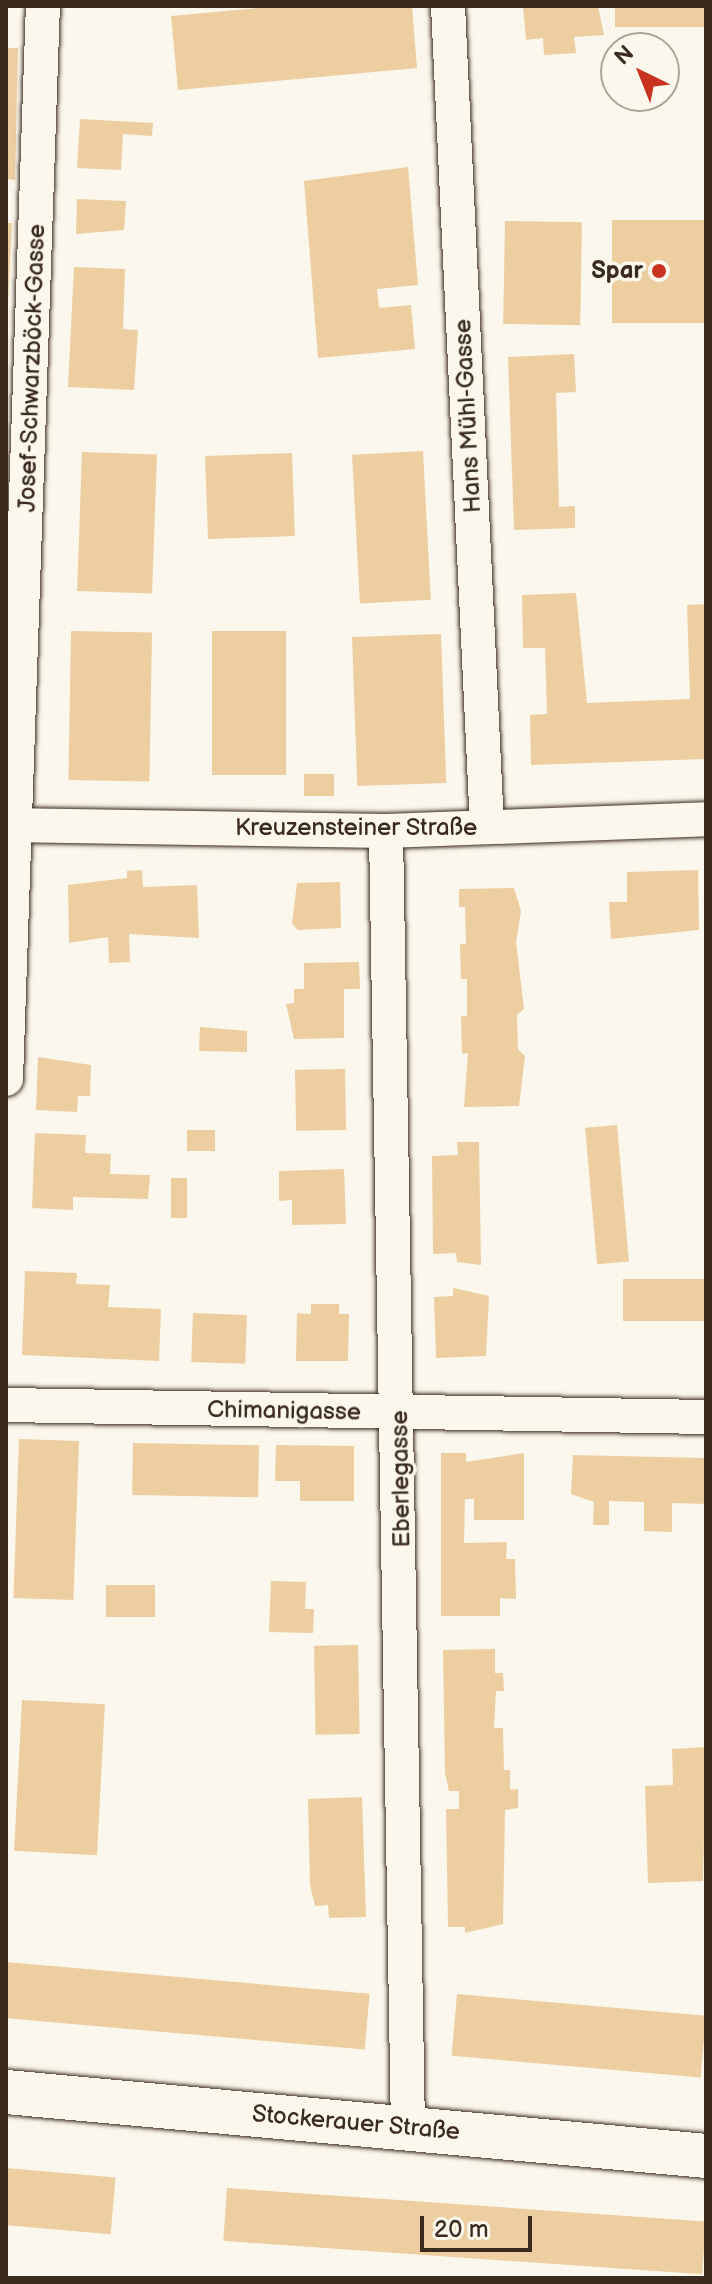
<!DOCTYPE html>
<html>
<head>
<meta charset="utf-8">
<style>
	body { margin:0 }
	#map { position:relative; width:712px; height:2284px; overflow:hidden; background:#fbf7ec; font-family:"Balsamiq Sans",sans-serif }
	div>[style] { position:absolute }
	.building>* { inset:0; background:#edcea0; transform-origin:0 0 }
	.roads { filter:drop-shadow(0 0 2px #3b2a1e) drop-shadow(0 0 2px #3b2a1e) }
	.street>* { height:34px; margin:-17px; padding:0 17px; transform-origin:17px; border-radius:17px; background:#fbf7ec }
	.primary>* { height:44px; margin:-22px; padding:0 22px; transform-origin:22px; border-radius:22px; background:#fbf7ec }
	.dots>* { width:22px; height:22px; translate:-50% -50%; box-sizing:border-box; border:4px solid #fbf7ec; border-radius:50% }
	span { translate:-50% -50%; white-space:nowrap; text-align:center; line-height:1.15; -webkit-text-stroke:7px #fbf7ec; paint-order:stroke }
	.poi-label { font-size:24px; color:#3b2a1e; font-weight:700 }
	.right { translate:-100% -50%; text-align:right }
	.street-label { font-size:24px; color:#3b2a1e }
	.frame { position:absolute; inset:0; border:8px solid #3b2a1e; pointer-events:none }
	.north { position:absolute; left:600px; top:32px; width:80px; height:80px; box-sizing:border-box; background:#fbf7ec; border:2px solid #aea59a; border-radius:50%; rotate:317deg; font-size:22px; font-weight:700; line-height:32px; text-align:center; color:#3b2a1e }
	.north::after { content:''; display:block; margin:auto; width:28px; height:36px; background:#c8321e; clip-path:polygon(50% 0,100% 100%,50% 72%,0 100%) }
	.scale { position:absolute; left:420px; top:2216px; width:112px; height:36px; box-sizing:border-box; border:4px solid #3b2a1e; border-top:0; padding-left:10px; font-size:24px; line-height:28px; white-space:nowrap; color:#3b2a1e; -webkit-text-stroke:6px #fbf7ec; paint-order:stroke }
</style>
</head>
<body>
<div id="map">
	<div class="building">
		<i style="clip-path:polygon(279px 6px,412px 6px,417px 68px,178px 90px,171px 16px)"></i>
		<i style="clip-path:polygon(523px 6px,598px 6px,604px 35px,574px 37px,576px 53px,544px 55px,543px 38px,526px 40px)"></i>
		<i style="left:615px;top:6px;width:91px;height:21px"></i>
		<i style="clip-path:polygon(6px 48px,18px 48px,15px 180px,6px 179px)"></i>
		<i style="clip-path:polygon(80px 119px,153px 123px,152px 136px,123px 134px,121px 170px,77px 168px)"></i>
		<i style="clip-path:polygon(408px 167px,418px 285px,377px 289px,379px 308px,411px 305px,415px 349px,318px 358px,304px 181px)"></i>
		<i style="clip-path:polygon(77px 199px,126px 201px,124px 230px,76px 234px)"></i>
		<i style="left:612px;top:220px;width:94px;height:103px"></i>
		<i style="left:505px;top:221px;width:77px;height:103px;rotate:1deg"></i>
		<i style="clip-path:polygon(6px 223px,12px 223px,8px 302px,6px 302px)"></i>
		<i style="clip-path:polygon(74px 267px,125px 269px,123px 329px,138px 330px,134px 390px,68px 387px)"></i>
		<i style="clip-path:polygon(574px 354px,576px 392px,556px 393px,559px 507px,575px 506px,575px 528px,514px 530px,508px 357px)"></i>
		<i style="left:423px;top:451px;width:149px;height:71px;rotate:87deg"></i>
		<i style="left:82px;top:452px;width:75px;height:139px;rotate:2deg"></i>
		<i style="left:292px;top:453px;width:83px;height:87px;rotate:88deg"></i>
		<i style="clip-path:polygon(576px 593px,587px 703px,690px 699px,687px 605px,706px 604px,706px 759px,531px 765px,530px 715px,547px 714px,545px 648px,523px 648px,522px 595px)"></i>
		<i style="left:71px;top:631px;width:81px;height:149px;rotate:1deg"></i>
		<i style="left:212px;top:631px;width:74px;height:144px"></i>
		<i style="left:441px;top:634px;width:149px;height:89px;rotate:88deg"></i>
		<i style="left:334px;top:774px;width:22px;height:30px;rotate:90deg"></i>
		<i style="clip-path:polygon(142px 870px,143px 887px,197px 885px,199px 938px,129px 934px,130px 962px,109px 963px,108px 937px,69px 943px,68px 885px,127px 878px,127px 871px)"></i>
		<i style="clip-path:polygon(698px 870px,699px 930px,611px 939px,609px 902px,627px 902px,627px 872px)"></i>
		<i style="clip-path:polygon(340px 882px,341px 928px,298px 930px,292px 924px,297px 883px)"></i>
		<i style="clip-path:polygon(514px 888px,521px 911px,516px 942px,524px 1009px,517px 1015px,518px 1049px,525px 1056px,519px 1106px,464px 1107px,468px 1053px,462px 1054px,461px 1016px,467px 1016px,467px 979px,461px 979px,460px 944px,466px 944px,465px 907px,459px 907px,459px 889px)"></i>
		<i style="clip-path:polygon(359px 962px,360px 989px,344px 989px,344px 1038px,294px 1039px,286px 1004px,294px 1003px,294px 989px,304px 989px,304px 963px)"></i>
		<i style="clip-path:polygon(200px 1027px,247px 1031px,247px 1052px,199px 1051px)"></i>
		<i style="clip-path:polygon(38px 1057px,91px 1065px,90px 1096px,78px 1096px,77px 1112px,36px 1110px)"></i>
		<i style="left:345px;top:1069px;width:61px;height:50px;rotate:89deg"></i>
		<i style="left:617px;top:1125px;width:137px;height:32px;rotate:85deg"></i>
		<i style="left:187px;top:1130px;width:28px;height:21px"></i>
		<i style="clip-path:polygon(35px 1133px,86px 1135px,85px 1153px,111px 1154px,110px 1174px,150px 1175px,148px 1199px,73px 1197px,73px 1210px,32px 1208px)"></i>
		<i style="clip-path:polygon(457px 1142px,479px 1142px,481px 1265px,457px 1262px,456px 1253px,433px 1254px,432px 1156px,458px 1155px)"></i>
		<i style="clip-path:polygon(344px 1169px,346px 1224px,292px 1225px,292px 1200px,279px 1201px,279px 1171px)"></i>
		<i style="left:171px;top:1178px;width:16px;height:40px"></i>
		<i style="clip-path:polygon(25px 1271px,77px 1273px,76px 1284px,110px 1285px,108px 1307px,161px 1309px,159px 1361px,22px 1355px)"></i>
		<i style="left:623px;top:1279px;width:82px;height:42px"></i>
		<i style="clip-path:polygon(453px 1288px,489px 1296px,486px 1356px,436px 1358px,434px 1297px,453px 1296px)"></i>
		<i style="clip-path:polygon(311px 1304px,339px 1304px,339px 1314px,349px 1314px,348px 1361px,296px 1361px,297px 1313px,311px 1314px)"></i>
		<i style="left:193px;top:1313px;width:54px;height:49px;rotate:2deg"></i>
		<i style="left:19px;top:1439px;width:60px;height:159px;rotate:2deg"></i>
		<i style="left:133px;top:1443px;width:126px;height:52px;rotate:1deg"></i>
		<i style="clip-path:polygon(276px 1445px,354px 1446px,354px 1501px,300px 1501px,300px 1481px,275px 1481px)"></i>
		<i style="clip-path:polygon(441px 1453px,466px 1453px,466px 1462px,524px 1453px,524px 1520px,474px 1520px,474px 1499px,465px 1499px,464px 1543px,507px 1542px,506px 1559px,515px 1559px,516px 1599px,500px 1598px,500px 1616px,441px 1616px)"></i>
		<i style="clip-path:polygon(573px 1455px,706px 1458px,706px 1504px,672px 1503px,672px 1532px,644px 1531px,644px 1502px,609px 1501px,609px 1525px,593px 1525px,594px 1502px,571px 1494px)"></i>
		<i style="clip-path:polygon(271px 1581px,306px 1582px,305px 1609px,314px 1609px,313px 1633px,269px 1632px)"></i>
		<i style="left:155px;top:1585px;width:32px;height:49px;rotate:90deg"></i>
		<i style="left:358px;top:1645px;width:89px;height:44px;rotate:89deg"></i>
		<i style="clip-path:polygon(495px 1649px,495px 1673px,503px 1673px,504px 1691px,496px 1691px,494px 1728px,503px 1728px,504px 1770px,510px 1770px,510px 1790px,518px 1789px,518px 1808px,505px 1810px,503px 1924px,465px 1933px,465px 1927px,448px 1927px,446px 1809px,459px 1809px,459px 1791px,449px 1791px,445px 1773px,443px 1650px)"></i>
		<i style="left:22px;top:1700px;width:83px;height:151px;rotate:3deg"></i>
		<i style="clip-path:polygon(706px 1747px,703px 1881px,648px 1883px,645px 1786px,673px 1785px,672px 1749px)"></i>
		<i style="clip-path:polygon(362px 1797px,366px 1917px,329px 1918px,328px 1905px,315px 1906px,310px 1885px,308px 1799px)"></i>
		<i style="left:6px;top:1962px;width:365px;height:56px;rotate:5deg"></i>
		<i style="left:457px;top:1994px;width:250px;height:62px;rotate:5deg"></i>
		<i style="left:6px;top:2168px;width:110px;height:57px;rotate:5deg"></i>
		<i style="left:227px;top:2188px;width:480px;height:53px;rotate:4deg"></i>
	</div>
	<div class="roads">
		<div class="street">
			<i style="left:448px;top:6px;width:822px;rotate:87.28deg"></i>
			<i style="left:6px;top:825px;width:380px;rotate:0.9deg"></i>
			<i style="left:386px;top:831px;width:320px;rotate:-2.1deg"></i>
			<i style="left:386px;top:831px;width:1296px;rotate:89.03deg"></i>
			<i style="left:6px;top:1079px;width:1074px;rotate:-88.03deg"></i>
			<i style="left:6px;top:1405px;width:700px;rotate:0.98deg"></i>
		</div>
		<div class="primary">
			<i style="left:6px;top:2092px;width:703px;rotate:5.22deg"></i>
		</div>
	</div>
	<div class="dots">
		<i style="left:659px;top:271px;background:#c8321e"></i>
	</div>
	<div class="poi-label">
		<span class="right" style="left:643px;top:271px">Spar</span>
	</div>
	<div class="street-label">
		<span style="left:32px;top:368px;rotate:-88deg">Josef-Schwarzböck-Gasse</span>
		<span style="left:468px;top:416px;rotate:-93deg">Hans Mühl-Gasse</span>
		<span style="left:356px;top:828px">Kreuzensteiner Straße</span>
		<span style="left:284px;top:1411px;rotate:1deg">Chimanigasse</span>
		<span style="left:401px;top:1479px;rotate:-91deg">Eberlegasse</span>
		<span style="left:356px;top:2123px;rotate:5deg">Stockerauer Straße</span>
	</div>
	<div class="frame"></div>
	<div class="north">N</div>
	<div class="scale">20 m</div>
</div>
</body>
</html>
